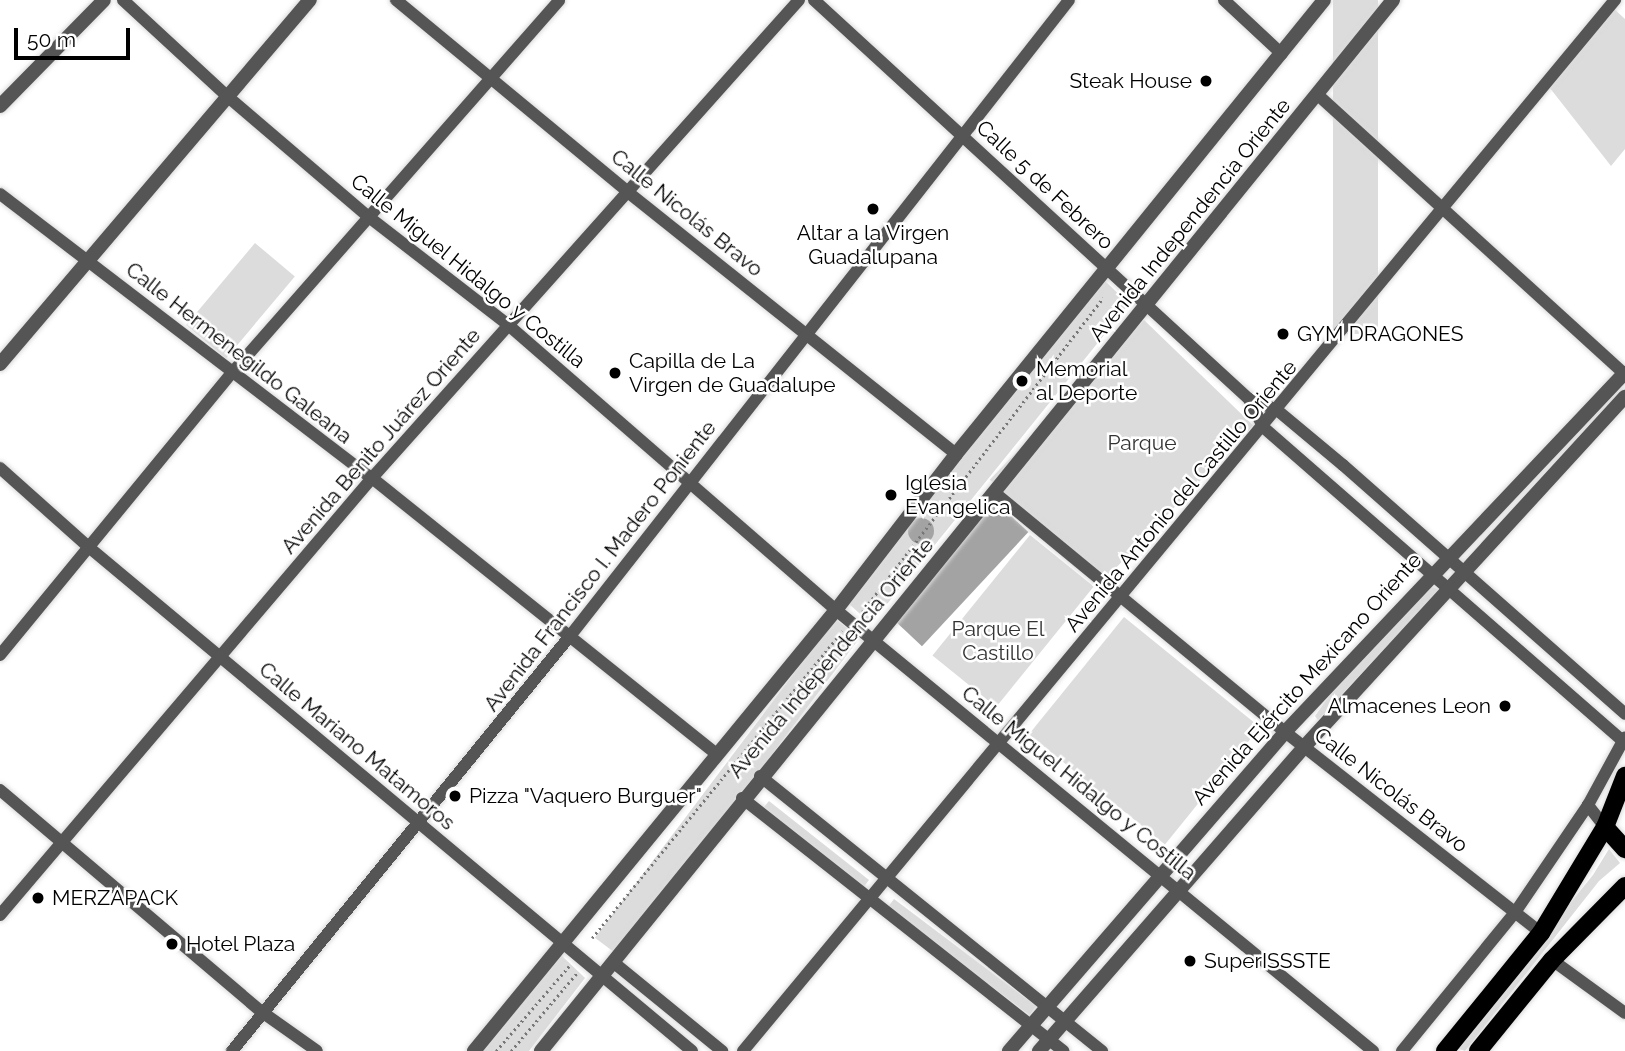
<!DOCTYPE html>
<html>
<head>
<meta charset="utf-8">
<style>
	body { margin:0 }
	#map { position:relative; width:1625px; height:1051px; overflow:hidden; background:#fff; font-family:Raleway,sans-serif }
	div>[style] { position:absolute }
	.green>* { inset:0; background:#dcdcdc; transform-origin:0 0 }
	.water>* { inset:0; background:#a3a3a3; transform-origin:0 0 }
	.round { border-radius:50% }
	.path>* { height:2.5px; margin-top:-1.25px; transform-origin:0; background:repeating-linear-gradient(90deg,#777 0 2px,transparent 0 5.5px) }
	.roads { filter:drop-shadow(0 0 2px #dbdbdb) drop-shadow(0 0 2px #dbdbdb) }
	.minor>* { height:12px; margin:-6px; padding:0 6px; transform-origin:6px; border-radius:6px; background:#555 }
	.tertiary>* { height:14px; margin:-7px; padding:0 7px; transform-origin:7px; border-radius:7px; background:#555 }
	.primary>* { height:18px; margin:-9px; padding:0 9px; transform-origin:9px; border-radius:9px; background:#000 }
	.dots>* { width:19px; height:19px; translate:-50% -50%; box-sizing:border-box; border:4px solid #fff; border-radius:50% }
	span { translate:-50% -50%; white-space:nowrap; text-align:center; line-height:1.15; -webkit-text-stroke:5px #fff; paint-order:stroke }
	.poi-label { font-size:21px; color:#000 }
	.right { translate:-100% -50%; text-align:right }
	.left { translate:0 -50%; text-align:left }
	.street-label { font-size:21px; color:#000 }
	.park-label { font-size:21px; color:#333 }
	.scale { position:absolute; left:14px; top:28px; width:116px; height:32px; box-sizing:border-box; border:4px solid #000; border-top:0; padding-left:9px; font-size:21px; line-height:24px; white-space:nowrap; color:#000; -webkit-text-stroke:5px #fff; paint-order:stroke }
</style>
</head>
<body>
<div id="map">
	<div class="green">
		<i style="left:1333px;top:0;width:45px;height:334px"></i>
		<i style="clip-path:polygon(1612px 7px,1625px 19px,1625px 149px,1611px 166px,1546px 83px)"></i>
		<i style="left:255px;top:243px;width:52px;height:107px;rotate:40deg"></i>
		<i style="clip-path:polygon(1102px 278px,1129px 304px,871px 624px,847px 602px)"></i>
		<i style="left:1144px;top:320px;width:152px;height:222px;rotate:44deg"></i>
		<i style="left:1030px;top:535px;width:82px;height:155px;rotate:39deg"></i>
		<i style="clip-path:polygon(1430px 586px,1439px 590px,1318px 720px,1315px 716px,1340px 681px)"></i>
		<i style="left:1124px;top:617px;width:175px;height:151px;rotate:39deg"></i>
		<i style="left:835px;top:619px;width:31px;height:399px;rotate:37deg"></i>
		<i style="clip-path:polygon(769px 801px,869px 880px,862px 889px,764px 807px)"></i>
		<i style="clip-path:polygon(1609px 849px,1620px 863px,1599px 881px,1465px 1051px,1454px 1047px,1593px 875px)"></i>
		<i style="left:894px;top:899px;width:178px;height:11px;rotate:37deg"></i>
		<i style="clip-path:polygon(561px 955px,585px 978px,529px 1051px,481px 1051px)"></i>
	</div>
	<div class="water">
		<i style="left:994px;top:500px;width:47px;height:156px;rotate:43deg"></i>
		<i class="round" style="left:908px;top:518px;width:26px;height:26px"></i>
	</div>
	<div class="path">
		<i style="left:862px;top:612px;width:396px;rotate:-52.5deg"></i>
		<i style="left:592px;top:938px;width:396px;rotate:-50.8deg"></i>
		<i style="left:496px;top:1051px;width:112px;rotate:-49.3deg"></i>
		<i style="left:511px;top:1051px;width:102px;rotate:-49.8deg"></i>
	</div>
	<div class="roads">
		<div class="minor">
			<i style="left:123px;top:0;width:142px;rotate:42.7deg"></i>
			<i style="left:227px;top:96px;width:188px;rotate:40.5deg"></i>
			<i style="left:370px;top:218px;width:173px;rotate:37.7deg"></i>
			<i style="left:507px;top:324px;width:436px;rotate:41deg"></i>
			<i style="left:836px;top:610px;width:695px;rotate:39.39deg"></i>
			<i style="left:396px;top:0;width:303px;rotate:39.6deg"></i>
			<i style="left:629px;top:193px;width:418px;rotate:38.6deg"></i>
			<i style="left:814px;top:0;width:590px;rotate:42.53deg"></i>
			<i style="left:1249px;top:399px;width:31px;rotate:63deg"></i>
			<i style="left:1263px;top:427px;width:476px;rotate:41.1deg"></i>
			<i style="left:1224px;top:0;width:79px;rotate:43deg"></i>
			<i style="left:1318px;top:95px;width:415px;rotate:42.3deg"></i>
			<i style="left:0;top:194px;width:468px;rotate:37.4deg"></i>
			<i style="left:372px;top:478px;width:441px;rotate:38.7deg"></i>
			<i style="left:1249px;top:399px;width:30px;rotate:21deg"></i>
			<i style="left:1277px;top:410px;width:86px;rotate:39.8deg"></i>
			<i style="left:1343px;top:465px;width:376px;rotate:41.4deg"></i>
			<i style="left:0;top:468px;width:122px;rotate:41.7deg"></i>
			<i style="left:91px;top:549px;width:783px;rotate:39.87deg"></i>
			<i style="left:995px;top:493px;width:376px;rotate:39.5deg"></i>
			<i style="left:1285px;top:732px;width:325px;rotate:38.1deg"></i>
			<i style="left:0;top:655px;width:364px;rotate:-50.6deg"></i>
			<i style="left:231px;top:374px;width:497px;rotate:-48.7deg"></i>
			<i style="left:760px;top:776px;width:439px;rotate:38.8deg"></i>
			<i style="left:0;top:790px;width:343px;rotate:40.3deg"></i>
			<i style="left:262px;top:1012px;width:67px;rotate:35.3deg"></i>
			<i style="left:742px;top:798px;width:409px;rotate:38.2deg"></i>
			<i style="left:1605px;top:827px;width:28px;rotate:-128deg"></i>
			<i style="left:1588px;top:805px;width:77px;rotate:-61.4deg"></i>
			<i style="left:0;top:915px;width:574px;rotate:-49.59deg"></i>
			<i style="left:372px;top:478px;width:641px;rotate:-48.23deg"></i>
			<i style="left:1552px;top:960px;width:90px;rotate:36deg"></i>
			<i style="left:613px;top:962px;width:141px;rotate:39.2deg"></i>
			<i style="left:232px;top:1051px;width:535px;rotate:-50.84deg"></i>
			<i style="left:570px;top:636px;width:808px;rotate:-51.88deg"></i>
			<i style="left:743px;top:1051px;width:1366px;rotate:-50.32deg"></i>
			<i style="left:1402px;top:1051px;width:181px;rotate:-50.8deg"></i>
			<i style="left:1516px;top:911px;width:128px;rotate:-55.8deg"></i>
		</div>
		<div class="tertiary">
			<i style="left:0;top:106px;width:148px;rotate:-45.5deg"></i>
			<i style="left:0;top:364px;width:478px;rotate:-49.6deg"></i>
			<i style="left:474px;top:1051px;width:571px;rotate:-50.62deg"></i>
			<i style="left:836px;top:610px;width:197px;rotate:-52.4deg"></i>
			<i style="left:956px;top:454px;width:584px;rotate:-50.97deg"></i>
			<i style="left:541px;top:1051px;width:1353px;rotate:-50.97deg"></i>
			<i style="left:1009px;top:1051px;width:422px;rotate:-49.1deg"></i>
			<i style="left:1285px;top:732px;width:494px;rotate:-46.6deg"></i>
			<i style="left:1039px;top:1051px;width:403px;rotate:-48.9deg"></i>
			<i style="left:1304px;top:747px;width:475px;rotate:-47.5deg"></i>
		</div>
		<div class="primary">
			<i style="left:1605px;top:827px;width:30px;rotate:48deg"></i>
			<i style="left:1445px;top:1051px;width:152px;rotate:-50.9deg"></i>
			<i style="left:1541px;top:933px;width:124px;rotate:-58.9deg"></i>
			<i style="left:1605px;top:827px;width:55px;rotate:-68.6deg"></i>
			<i style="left:1478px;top:1051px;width:117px;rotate:-50.9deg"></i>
			<i style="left:1552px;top:960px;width:104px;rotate:-45.4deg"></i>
		</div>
	</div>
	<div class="dots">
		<i style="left:1206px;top:81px;background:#000"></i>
		<i style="left:873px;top:209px;background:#000"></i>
		<i style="left:1283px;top:334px;background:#000"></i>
		<i style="left:615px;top:373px;background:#000"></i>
		<i style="left:1022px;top:381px;background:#000"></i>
		<i style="left:891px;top:495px;background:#000"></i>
		<i style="left:1505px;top:706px;background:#000"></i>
		<i style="left:455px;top:796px;background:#000"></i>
		<i style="left:38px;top:898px;background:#000"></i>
		<i style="left:172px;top:944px;background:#000"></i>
		<i style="left:1190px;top:961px;background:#000"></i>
	</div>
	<div class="poi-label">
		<span class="right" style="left:1192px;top:81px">Steak House</span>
		<span style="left:873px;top:245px">Altar a la Virgen<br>Guadalupana</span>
		<span class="left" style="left:1297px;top:334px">GYM DRAGONES</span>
		<span class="left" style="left:629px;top:373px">Capilla de La<br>Virgen de Guadalupe</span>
		<span class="left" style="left:1036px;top:381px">Memorial<br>al Deporte</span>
		<span class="left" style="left:905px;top:495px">Iglesia<br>Evangelica</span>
		<span class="right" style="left:1491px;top:706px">Almacenes Leon</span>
		<span class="left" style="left:469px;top:796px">Pizza "Vaquero Burguer"</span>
		<span class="left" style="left:52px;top:898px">MERZAPACK</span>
		<span class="left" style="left:186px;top:944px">Hotel Plaza</span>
		<span class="left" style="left:1204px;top:961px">SuperISSSTE</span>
	</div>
	<div class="street-label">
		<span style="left:1045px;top:185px;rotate:43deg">Calle 5 de Febrero</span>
		<span style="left:687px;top:213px;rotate:39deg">Calle Nicolás Bravo</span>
		<span style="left:1190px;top:220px;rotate:-51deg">Avenida Independencia Oriente</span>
		<span style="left:468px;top:271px;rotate:39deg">Calle Miguel Hidalgo y Costilla</span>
		<span style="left:239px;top:353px;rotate:38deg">Calle Hermenegildo Galeana</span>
		<span style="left:381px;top:441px;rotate:-49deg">Avenida Benito Juárez Oriente</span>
		<span style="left:1181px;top:496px;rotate:-50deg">Avenida Antonio del Castillo Oriente</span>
		<span style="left:600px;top:566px;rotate:-52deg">Avenida Francisco I. Madero Poniente</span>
		<span style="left:831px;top:658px;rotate:-50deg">Avenida Independencia Oriente</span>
		<span style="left:1307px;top:679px;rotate:-48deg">Avenida Ejército Mexicano Oriente</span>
		<span style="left:357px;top:746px;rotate:40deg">Calle Mariano Matamoros</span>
		<span style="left:1079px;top:783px;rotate:39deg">Calle Miguel Hidalgo y Costilla</span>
		<span style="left:1391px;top:790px;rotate:38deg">Calle Nicolás Bravo</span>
	</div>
	<div class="park-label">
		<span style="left:1142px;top:443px">Parque</span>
		<span style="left:998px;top:641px">Parque El<br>Castillo</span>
	</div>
	<div class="scale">50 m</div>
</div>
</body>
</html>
